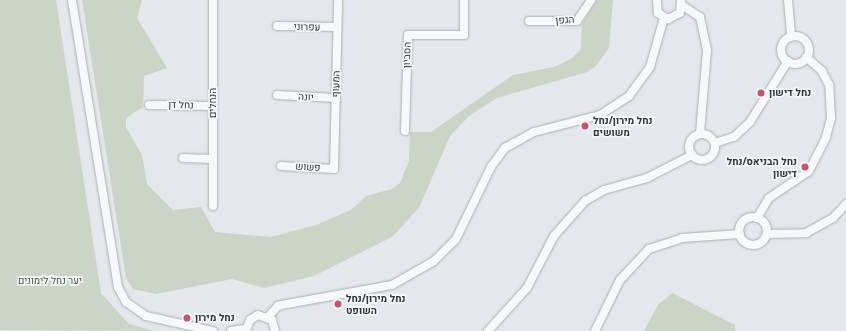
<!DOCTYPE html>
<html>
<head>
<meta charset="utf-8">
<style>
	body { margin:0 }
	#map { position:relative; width:846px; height:331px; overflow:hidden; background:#e4e7eb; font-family:"Noto Sans",Heebo,sans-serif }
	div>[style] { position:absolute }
	.green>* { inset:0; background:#cbd4c5 }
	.roads { filter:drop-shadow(0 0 1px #a9afb5) drop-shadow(0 0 1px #a9afb5) }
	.street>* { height:8px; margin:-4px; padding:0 4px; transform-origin:4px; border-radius:4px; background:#f6f8f9 }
	.street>.ring { margin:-4px; padding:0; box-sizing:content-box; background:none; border:8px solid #f6f8f9; border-radius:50% }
	.dots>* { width:11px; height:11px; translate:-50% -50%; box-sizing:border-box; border:2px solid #f4f6f8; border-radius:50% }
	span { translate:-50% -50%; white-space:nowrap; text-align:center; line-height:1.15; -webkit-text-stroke:3.5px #f4f6f8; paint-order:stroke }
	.street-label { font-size:10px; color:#2c3742 }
	.poi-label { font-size:10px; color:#2c3742; font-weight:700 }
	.left { translate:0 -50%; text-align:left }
	.right { translate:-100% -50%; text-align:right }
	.park-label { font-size:10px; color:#455d3a }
</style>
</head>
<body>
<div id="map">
	<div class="green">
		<i style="clip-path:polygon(0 0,56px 0,101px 293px,129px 324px,155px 331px,0 330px)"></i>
		<i style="clip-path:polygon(82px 0,142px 0,137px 18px,167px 68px,144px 76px,143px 107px,126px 118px,126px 127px,142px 155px,147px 184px,173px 210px,201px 207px,215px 232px,271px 237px,316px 225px,351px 210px,366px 196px,392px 189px,400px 183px,409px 161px,410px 132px,431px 132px,513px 75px,554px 67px,571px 59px,581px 49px,582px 24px,597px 0,613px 0,609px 48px,595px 67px,587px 72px,497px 98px,469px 116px,450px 136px,419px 208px,392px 237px,314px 276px,264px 288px,232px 279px,156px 294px,133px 289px,126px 278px)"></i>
		<i style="clip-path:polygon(672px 293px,735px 325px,735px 331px,644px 331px,658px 305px)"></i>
	</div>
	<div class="roads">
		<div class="street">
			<i style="left:72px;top:0;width:291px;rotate:80.9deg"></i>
			<i style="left:118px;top:287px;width:17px;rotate:62deg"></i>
			<i style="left:126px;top:302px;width:24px;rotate:35deg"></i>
			<i style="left:146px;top:316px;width:69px;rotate:12.6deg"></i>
			<i style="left:657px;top:0;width:13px;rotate:86deg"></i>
			<i style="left:658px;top:13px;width:12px;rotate:31deg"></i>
			<i style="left:668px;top:19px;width:13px;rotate:-27deg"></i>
			<i style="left:680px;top:13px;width:13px;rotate:-86deg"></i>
			<i style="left:788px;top:0;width:37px;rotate:85deg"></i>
			<i style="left:683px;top:6px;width:20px;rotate:33deg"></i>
			<i style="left:700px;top:17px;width:34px;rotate:78deg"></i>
			<i style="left:707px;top:50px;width:83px;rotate:94.8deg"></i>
			<i style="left:529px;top:21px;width:48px"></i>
			<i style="left:577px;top:21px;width:25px;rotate:-56deg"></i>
			<i style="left:277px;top:26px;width:60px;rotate:1deg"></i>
			<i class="ring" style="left:781px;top:36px;width:20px;height:20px"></i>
			<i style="left:277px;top:95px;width:59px;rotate:2.9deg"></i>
			<i style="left:149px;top:105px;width:64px;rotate:0.9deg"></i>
			<i style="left:405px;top:131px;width:96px;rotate:-88.2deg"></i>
			<i style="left:408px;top:35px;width:56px"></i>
			<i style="left:464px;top:35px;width:35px;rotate:-90deg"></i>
			<i class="ring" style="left:689px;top:134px;width:18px;height:18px"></i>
			<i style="left:715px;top:143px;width:20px;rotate:-18deg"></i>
			<i style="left:734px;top:137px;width:22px;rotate:-43deg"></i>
			<i style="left:750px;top:122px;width:72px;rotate:-58.1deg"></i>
			<i style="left:183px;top:158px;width:30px;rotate:2deg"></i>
			<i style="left:281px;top:166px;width:53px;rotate:3.2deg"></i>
			<i style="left:334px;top:169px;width:169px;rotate:-88.6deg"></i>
			<i style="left:213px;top:206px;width:206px;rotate:-90deg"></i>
			<i class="ring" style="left:739px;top:217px;width:20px;height:20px"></i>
			<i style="left:757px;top:218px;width:23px;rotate:-59deg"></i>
			<i style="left:769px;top:198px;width:48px;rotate:-34deg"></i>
			<i style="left:809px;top:171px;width:38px;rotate:-63deg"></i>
			<i style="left:826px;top:137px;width:20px;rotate:-75deg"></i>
			<i style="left:831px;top:118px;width:33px;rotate:-93deg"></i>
			<i style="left:829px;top:85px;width:16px;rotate:-117deg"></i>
			<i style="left:822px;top:71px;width:21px;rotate:-139deg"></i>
			<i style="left:767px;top:234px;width:39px;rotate:-1deg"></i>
			<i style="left:806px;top:233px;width:31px;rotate:-29deg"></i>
			<i style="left:833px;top:218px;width:19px;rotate:-47deg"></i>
			<i style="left:268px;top:317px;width:15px;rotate:-48deg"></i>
			<i style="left:278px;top:306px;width:9px;rotate:-13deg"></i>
			<i style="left:287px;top:304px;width:107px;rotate:-10.3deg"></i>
			<i style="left:392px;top:285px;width:48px;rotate:-29.7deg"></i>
			<i style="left:434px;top:261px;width:31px;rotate:-45deg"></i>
			<i style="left:456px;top:239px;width:80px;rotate:-64.1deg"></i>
			<i style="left:491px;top:167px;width:24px;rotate:-54deg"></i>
			<i style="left:505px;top:148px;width:33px;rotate:-29deg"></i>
			<i style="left:534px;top:132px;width:68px;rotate:-14.4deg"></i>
			<i style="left:600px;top:115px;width:35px;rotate:-33deg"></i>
			<i style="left:629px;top:96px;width:36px;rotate:-54deg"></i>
			<i style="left:650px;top:67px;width:51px;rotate:-74.1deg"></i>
			<i style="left:231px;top:331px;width:15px;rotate:-8deg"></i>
			<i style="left:246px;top:331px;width:12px;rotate:-70deg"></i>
			<i style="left:250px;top:320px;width:9px;rotate:-32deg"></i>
			<i style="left:258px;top:315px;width:15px;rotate:20deg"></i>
			<i style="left:272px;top:320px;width:11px;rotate:75deg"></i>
			<i style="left:488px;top:331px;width:58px;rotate:-47.8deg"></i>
			<i style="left:527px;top:288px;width:59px;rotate:-62.6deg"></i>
			<i style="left:554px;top:236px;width:47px;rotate:-48.5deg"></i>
			<i style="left:585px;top:201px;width:22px;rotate:-30deg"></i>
			<i style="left:604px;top:190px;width:45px;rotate:-15.6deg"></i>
			<i style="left:647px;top:178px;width:51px;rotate:-27.1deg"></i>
			<i style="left:595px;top:331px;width:57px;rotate:-63.9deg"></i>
			<i style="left:620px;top:280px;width:42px;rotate:-46.9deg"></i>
			<i style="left:649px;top:249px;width:35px;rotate:-18deg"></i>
			<i style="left:682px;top:238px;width:58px;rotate:-3.9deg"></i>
		</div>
	</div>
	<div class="dots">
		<i style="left:761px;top:93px;background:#c75270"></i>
		<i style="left:585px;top:126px;background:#c75270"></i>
		<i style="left:805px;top:167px;background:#c75270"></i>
		<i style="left:338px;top:304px;background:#c75270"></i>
		<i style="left:187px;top:318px;background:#c75270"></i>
	</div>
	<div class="street-label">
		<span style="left:565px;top:20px;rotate:-5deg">הגפן</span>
		<span style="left:307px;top:27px;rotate:1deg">עפרוני</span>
		<span style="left:407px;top:55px;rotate:-88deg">הסביון</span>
		<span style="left:336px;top:84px;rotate:-89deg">המעוף</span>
		<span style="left:306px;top:97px;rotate:3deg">יונה</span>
		<span style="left:213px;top:103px;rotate:-90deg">הנחלים</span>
		<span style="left:181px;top:105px;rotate:1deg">נחל דן</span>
		<span style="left:308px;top:167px;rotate:3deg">פשוש</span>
	</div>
	<div class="poi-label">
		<span class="left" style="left:769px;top:93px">נחל דישון</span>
		<span class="left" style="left:593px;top:126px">נחל מירון/נחל<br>משושים</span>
		<span class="right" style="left:797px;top:167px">נחל הבניאס/נחל<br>דישון</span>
		<span class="left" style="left:346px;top:304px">נחל מירון/נחל<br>השופט</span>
		<span class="left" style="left:195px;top:318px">נחל מירון</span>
	</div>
	<div class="park-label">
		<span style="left:50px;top:281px">יער נחל לימונים</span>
	</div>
</div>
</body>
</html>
